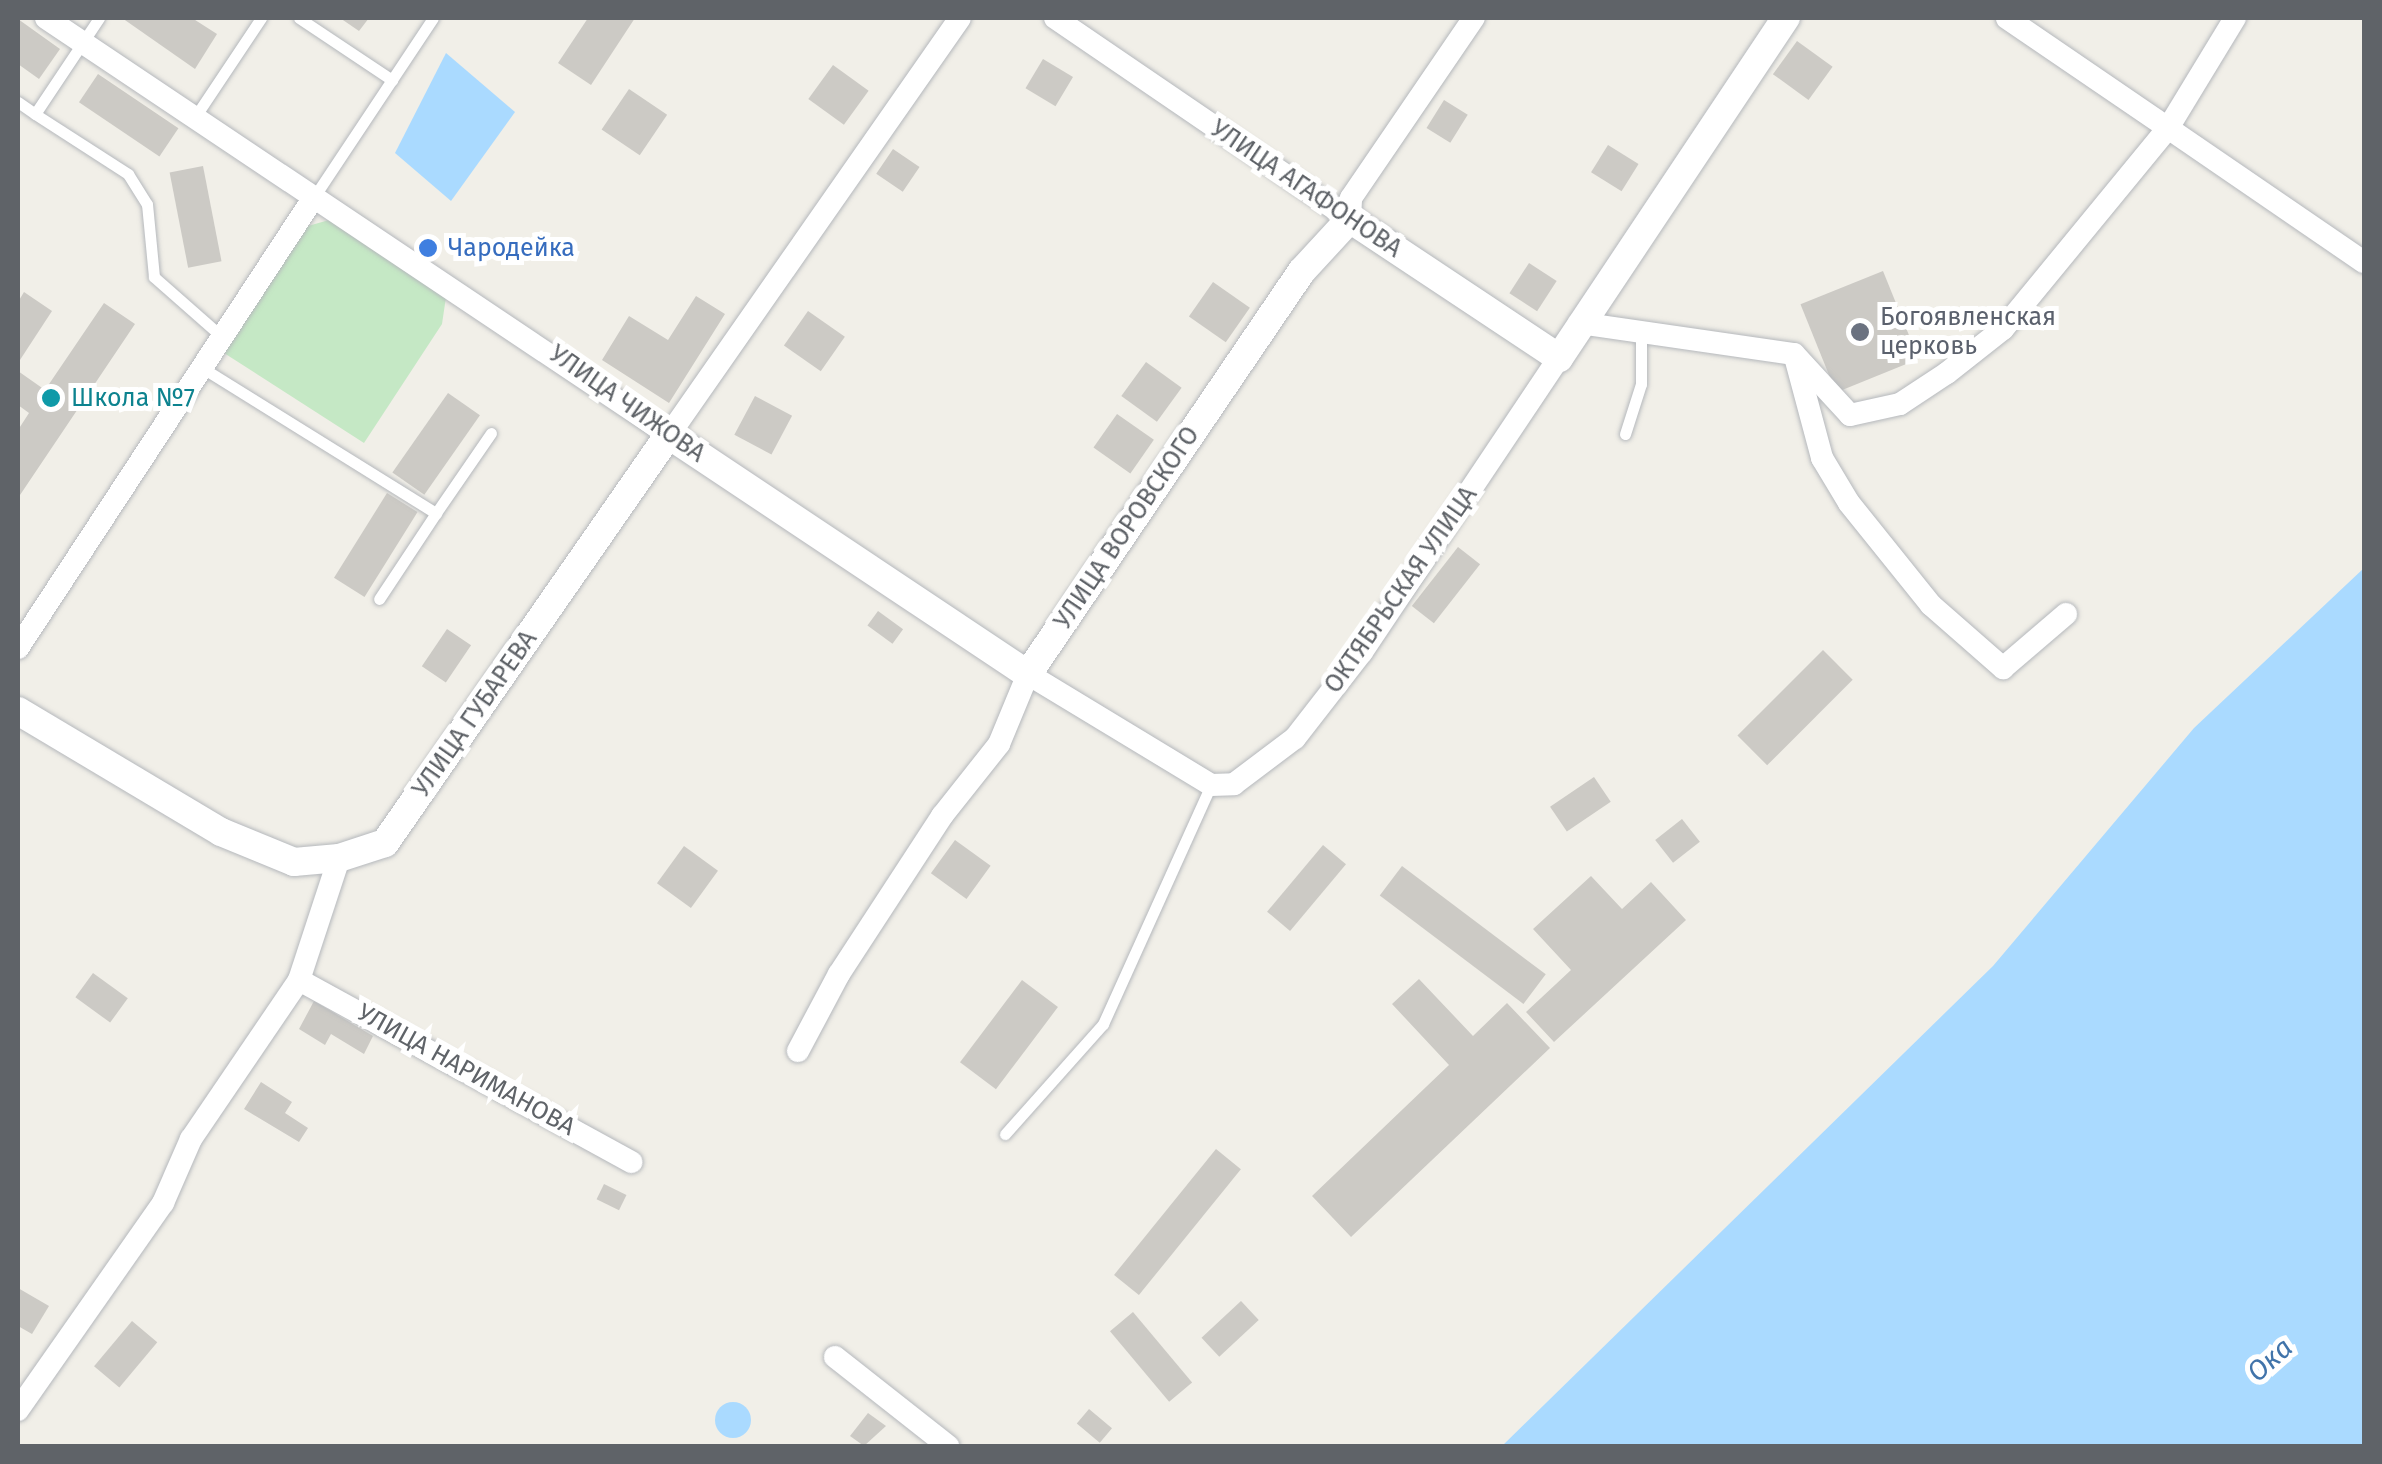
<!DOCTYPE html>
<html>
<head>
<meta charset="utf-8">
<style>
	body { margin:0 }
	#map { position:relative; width:2382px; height:1464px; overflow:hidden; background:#f1efe8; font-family:"Fira Sans",sans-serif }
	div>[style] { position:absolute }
	.green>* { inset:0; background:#c5e8c5 }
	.water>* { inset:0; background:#aadaff }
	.round { border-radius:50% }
	.building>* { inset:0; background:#cccac5; transform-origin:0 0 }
	.roads { filter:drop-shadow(0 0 2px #b5b8bc) drop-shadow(0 0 2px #b5b8bc) }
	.service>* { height:11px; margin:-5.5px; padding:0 5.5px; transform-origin:5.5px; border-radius:5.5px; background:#fff }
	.minor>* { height:22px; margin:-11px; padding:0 11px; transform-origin:11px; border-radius:11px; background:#fff }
	.tertiary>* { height:28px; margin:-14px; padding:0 14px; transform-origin:14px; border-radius:14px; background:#fff }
	.dots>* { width:28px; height:28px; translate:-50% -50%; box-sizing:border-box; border:5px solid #fff; border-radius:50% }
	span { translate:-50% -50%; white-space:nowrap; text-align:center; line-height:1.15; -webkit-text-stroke:10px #fff; paint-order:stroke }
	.street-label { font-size:25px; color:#5f6368 }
	.shop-label { font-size:25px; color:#366cbe }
	.left { translate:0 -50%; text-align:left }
	.worship-label { font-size:25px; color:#5b616d }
	.culture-label { font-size:25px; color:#0d838f }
	.water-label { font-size:28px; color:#4174aa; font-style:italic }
	.frame { position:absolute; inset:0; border:20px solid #5f6368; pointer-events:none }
</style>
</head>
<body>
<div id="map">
	<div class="green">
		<i style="clip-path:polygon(329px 220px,446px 297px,442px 324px,364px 443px,224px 353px,308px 226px)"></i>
	</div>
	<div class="water">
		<i style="clip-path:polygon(446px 53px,515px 112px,451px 201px,395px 153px)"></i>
		<i style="clip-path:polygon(2364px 568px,2364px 1446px,1502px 1446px,1993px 966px,2194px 728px)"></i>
		<i class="round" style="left:715px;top:1402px;width:36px;height:36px"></i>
	</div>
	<div class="building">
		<i style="clip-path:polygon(122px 18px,192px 18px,217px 34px,195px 69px)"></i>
		<i style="clip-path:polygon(340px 18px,369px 18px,359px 31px)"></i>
		<i style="clip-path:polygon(588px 18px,635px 18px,591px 85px,558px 63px)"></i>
		<i style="clip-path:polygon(18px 19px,60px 49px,39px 79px,18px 64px)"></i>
		<i style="left:1797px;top:41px;width:44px;height:41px;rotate:36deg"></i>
		<i style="left:1043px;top:59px;width:35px;height:34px;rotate:31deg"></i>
		<i style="left:833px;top:65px;width:44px;height:42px;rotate:36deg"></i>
		<i style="left:98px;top:74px;width:97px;height:34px;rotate:34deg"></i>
		<i style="left:629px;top:89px;width:46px;height:49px;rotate:34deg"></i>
		<i style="left:1444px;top:100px;width:28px;height:33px;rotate:32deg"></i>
		<i style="left:1608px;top:145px;width:36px;height:32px;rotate:32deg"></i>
		<i style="left:893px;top:149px;width:32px;height:30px;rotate:34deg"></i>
		<i style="left:203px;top:166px;width:97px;height:34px;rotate:79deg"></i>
		<i style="left:1529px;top:263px;width:33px;height:36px;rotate:33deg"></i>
		<i style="left:1883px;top:271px;width:95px;height:89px;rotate:68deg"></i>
		<i style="left:1213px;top:282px;width:45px;height:42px;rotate:35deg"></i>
		<i style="clip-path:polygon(24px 292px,52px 311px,18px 363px,18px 302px)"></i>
		<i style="clip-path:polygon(696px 296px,725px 314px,669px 403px,602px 360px,629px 316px,668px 340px)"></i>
		<i style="clip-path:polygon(104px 303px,135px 324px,18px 498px,18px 430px,29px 413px,18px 405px,18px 371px,45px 390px)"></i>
		<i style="left:808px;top:311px;width:45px;height:42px;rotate:35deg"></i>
		<i style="left:1146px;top:362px;width:44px;height:42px;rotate:36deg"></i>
		<i style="left:448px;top:393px;width:39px;height:97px;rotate:35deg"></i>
		<i style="left:755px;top:396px;width:42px;height:44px;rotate:28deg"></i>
		<i style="left:1117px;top:414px;width:45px;height:41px;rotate:35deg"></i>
		<i style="left:387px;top:493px;width:36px;height:100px;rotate:32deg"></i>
		<i style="left:1458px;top:547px;width:28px;height:75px;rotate:38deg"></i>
		<i style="left:878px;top:611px;width:31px;height:18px;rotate:36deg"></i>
		<i style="left:447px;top:629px;width:29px;height:45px;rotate:34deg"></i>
		<i style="left:1823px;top:650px;width:42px;height:121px;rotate:45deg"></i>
		<i style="left:1594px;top:777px;width:30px;height:53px;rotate:56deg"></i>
		<i style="left:1682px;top:819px;width:29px;height:34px;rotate:52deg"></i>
		<i style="left:955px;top:840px;width:44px;height:41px;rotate:36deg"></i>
		<i style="left:1323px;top:845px;width:30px;height:87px;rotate:40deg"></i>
		<i style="left:684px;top:846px;width:42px;height:46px;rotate:36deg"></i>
		<i style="left:1402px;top:866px;width:180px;height:37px;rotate:37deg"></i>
		<i style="clip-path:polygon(1591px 876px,1622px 909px,1651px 882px,1686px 920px,1554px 1042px,1526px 1012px,1571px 970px,1533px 929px)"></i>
		<i style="left:93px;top:973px;width:43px;height:30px;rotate:36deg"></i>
		<i style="clip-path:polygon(1419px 979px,1473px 1036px,1507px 1003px,1550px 1048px,1351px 1237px,1312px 1196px,1449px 1065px,1392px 1004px)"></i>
		<i style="left:1022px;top:980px;width:45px;height:103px;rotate:37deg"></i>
		<i style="clip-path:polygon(314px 1001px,373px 1036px,364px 1054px,331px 1034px,325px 1045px,299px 1029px)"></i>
		<i style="clip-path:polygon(261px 1082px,292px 1102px,285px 1113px,308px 1128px,299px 1142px,244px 1109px)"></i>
		<i style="left:1216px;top:1149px;width:32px;height:162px;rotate:39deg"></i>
		<i style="left:604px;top:1184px;width:25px;height:17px;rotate:26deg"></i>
		<i style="clip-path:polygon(18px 1288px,49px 1306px,32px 1334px,18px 1326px)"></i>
		<i style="left:1241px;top:1301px;width:26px;height:54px;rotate:47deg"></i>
		<i style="left:1133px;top:1312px;width:92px;height:30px;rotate:50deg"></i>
		<i style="left:132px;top:1321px;width:33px;height:59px;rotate:40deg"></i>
		<i style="left:1089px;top:1409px;width:30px;height:19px;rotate:40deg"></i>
		<i style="clip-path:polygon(868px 1413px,886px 1426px,864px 1446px,850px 1436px)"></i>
	</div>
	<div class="roads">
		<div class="service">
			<i style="left:99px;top:18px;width:115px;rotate:123.7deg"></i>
			<i style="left:35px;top:114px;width:111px;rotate:32.8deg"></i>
			<i style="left:128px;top:174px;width:36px;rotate:58deg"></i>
			<i style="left:147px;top:204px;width:73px;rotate:84.5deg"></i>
			<i style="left:154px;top:277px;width:89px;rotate:41.4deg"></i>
			<i style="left:299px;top:18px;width:112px;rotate:33.7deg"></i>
			<i style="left:18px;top:102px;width:21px;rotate:35deg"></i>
			<i style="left:195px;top:117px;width:119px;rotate:-56.3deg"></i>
			<i style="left:314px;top:197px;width:215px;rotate:-56.4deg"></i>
			<i style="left:201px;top:367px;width:277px;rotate:31.9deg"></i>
			<i style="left:436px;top:513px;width:103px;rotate:123.5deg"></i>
			<i style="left:1625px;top:434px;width:52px;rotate:-72.3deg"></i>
			<i style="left:1641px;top:384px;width:52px;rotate:-90deg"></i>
			<i style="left:436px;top:513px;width:97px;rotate:-55.5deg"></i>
			<i style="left:1005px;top:1134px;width:147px;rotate:-48.3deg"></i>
			<i style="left:1103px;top:1024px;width:262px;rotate:-65.7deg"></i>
		</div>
		<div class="minor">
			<i style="left:46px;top:18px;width:750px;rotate:33.8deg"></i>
			<i style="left:669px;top:435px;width:508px;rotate:-55.09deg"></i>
			<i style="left:1055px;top:18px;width:357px;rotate:34.3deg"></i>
			<i style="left:1350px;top:219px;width:21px;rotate:-87deg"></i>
			<i style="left:1351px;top:198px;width:218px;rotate:-55.7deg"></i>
			<i style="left:2235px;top:18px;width:129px;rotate:121.3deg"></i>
			<i style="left:2168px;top:128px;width:237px;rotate:34.4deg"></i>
			<i style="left:1579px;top:323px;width:217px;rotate:8.2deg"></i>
			<i style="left:1794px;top:354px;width:83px;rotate:47.4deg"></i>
			<i style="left:1850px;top:415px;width:51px;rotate:-12.4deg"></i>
			<i style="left:1900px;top:404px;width:56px;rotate:-33.4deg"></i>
			<i style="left:1947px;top:373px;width:71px;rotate:-38.2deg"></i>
			<i style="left:2003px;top:329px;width:260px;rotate:-50.6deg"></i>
			<i style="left:2168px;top:128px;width:195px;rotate:-145.7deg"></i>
			<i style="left:1795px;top:357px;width:105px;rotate:75deg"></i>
			<i style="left:1822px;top:458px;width:52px;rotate:59deg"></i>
			<i style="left:1849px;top:503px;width:131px;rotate:51.2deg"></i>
			<i style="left:1931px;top:605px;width:96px;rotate:41.2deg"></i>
			<i style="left:2003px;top:668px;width:83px;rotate:-40.6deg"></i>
			<i style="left:18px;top:648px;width:539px;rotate:-56.72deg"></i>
			<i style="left:299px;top:980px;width:379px;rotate:28.7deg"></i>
			<i style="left:798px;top:1051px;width:87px;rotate:-62deg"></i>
			<i style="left:839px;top:974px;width:189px;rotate:-56.9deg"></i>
			<i style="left:942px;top:816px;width:92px;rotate:-51.6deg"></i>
			<i style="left:999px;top:744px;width:76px;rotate:-67.5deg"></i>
			<i style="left:1028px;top:674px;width:214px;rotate:31.2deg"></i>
			<i style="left:1211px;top:785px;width:23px;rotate:-2deg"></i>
			<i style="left:1234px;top:784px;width:76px;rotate:-37deg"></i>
			<i style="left:1295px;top:738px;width:109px;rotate:-52.1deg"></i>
			<i style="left:1362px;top:652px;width:354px;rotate:-56.2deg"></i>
			<i style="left:835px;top:1357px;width:144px;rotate:38.2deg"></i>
			<i style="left:18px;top:1410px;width:253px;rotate:-55deg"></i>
			<i style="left:163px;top:1203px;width:70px;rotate:-66.4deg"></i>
			<i style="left:191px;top:1139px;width:192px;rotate:-55.8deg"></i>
			<i style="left:299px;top:980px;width:128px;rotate:-71.8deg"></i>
		</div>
		<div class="tertiary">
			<i style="left:18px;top:711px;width:236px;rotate:30.8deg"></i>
			<i style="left:221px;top:832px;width:79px;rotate:22.3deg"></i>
			<i style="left:294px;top:862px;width:45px;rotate:-5.1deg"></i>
			<i style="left:339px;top:858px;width:48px;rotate:-18.1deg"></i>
			<i style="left:385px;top:843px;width:497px;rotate:-55.2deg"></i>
			<i style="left:669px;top:435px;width:431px;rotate:33.7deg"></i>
			<i style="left:1028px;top:674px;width:487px;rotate:-55.8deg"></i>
			<i style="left:1302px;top:271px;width:71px;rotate:-47.3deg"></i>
			<i style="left:1350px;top:219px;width:251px;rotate:33.6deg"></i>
			<i style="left:1559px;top:358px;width:409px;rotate:-56.3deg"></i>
		</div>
	</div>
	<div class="dots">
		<i style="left:428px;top:248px;background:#3f7fe0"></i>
		<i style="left:1860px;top:332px;background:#6b7280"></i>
		<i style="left:51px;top:398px;background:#0f9aa8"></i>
	</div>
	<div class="street-label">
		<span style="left:1306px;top:189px;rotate:34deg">УЛИЦА АГАФОНОВА</span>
		<span style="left:627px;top:404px;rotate:35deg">УЛИЦА ЧИЖОВА</span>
		<span style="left:1127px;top:528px;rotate:-56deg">УЛИЦА ВОРОВСКОГО</span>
		<span style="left:1401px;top:590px;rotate:-55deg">ОКТЯБРЬСКАЯ УЛИЦА</span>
		<span style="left:475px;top:714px;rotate:-55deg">УЛИЦА ГУБАРЕВА</span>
		<span style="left:466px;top:1070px;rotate:29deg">УЛИЦА НАРИМАНОВА</span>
	</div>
	<div class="shop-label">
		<span class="left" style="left:448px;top:248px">Чародейка</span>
	</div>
	<div class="worship-label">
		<span class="left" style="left:1880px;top:332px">Богоявленская<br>церковь</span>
	</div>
	<div class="culture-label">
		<span class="left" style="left:71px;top:398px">Школа №7</span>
	</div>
	<div class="water-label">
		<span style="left:2270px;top:1360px;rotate:-42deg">Ока</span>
	</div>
	<div class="frame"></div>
</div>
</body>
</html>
